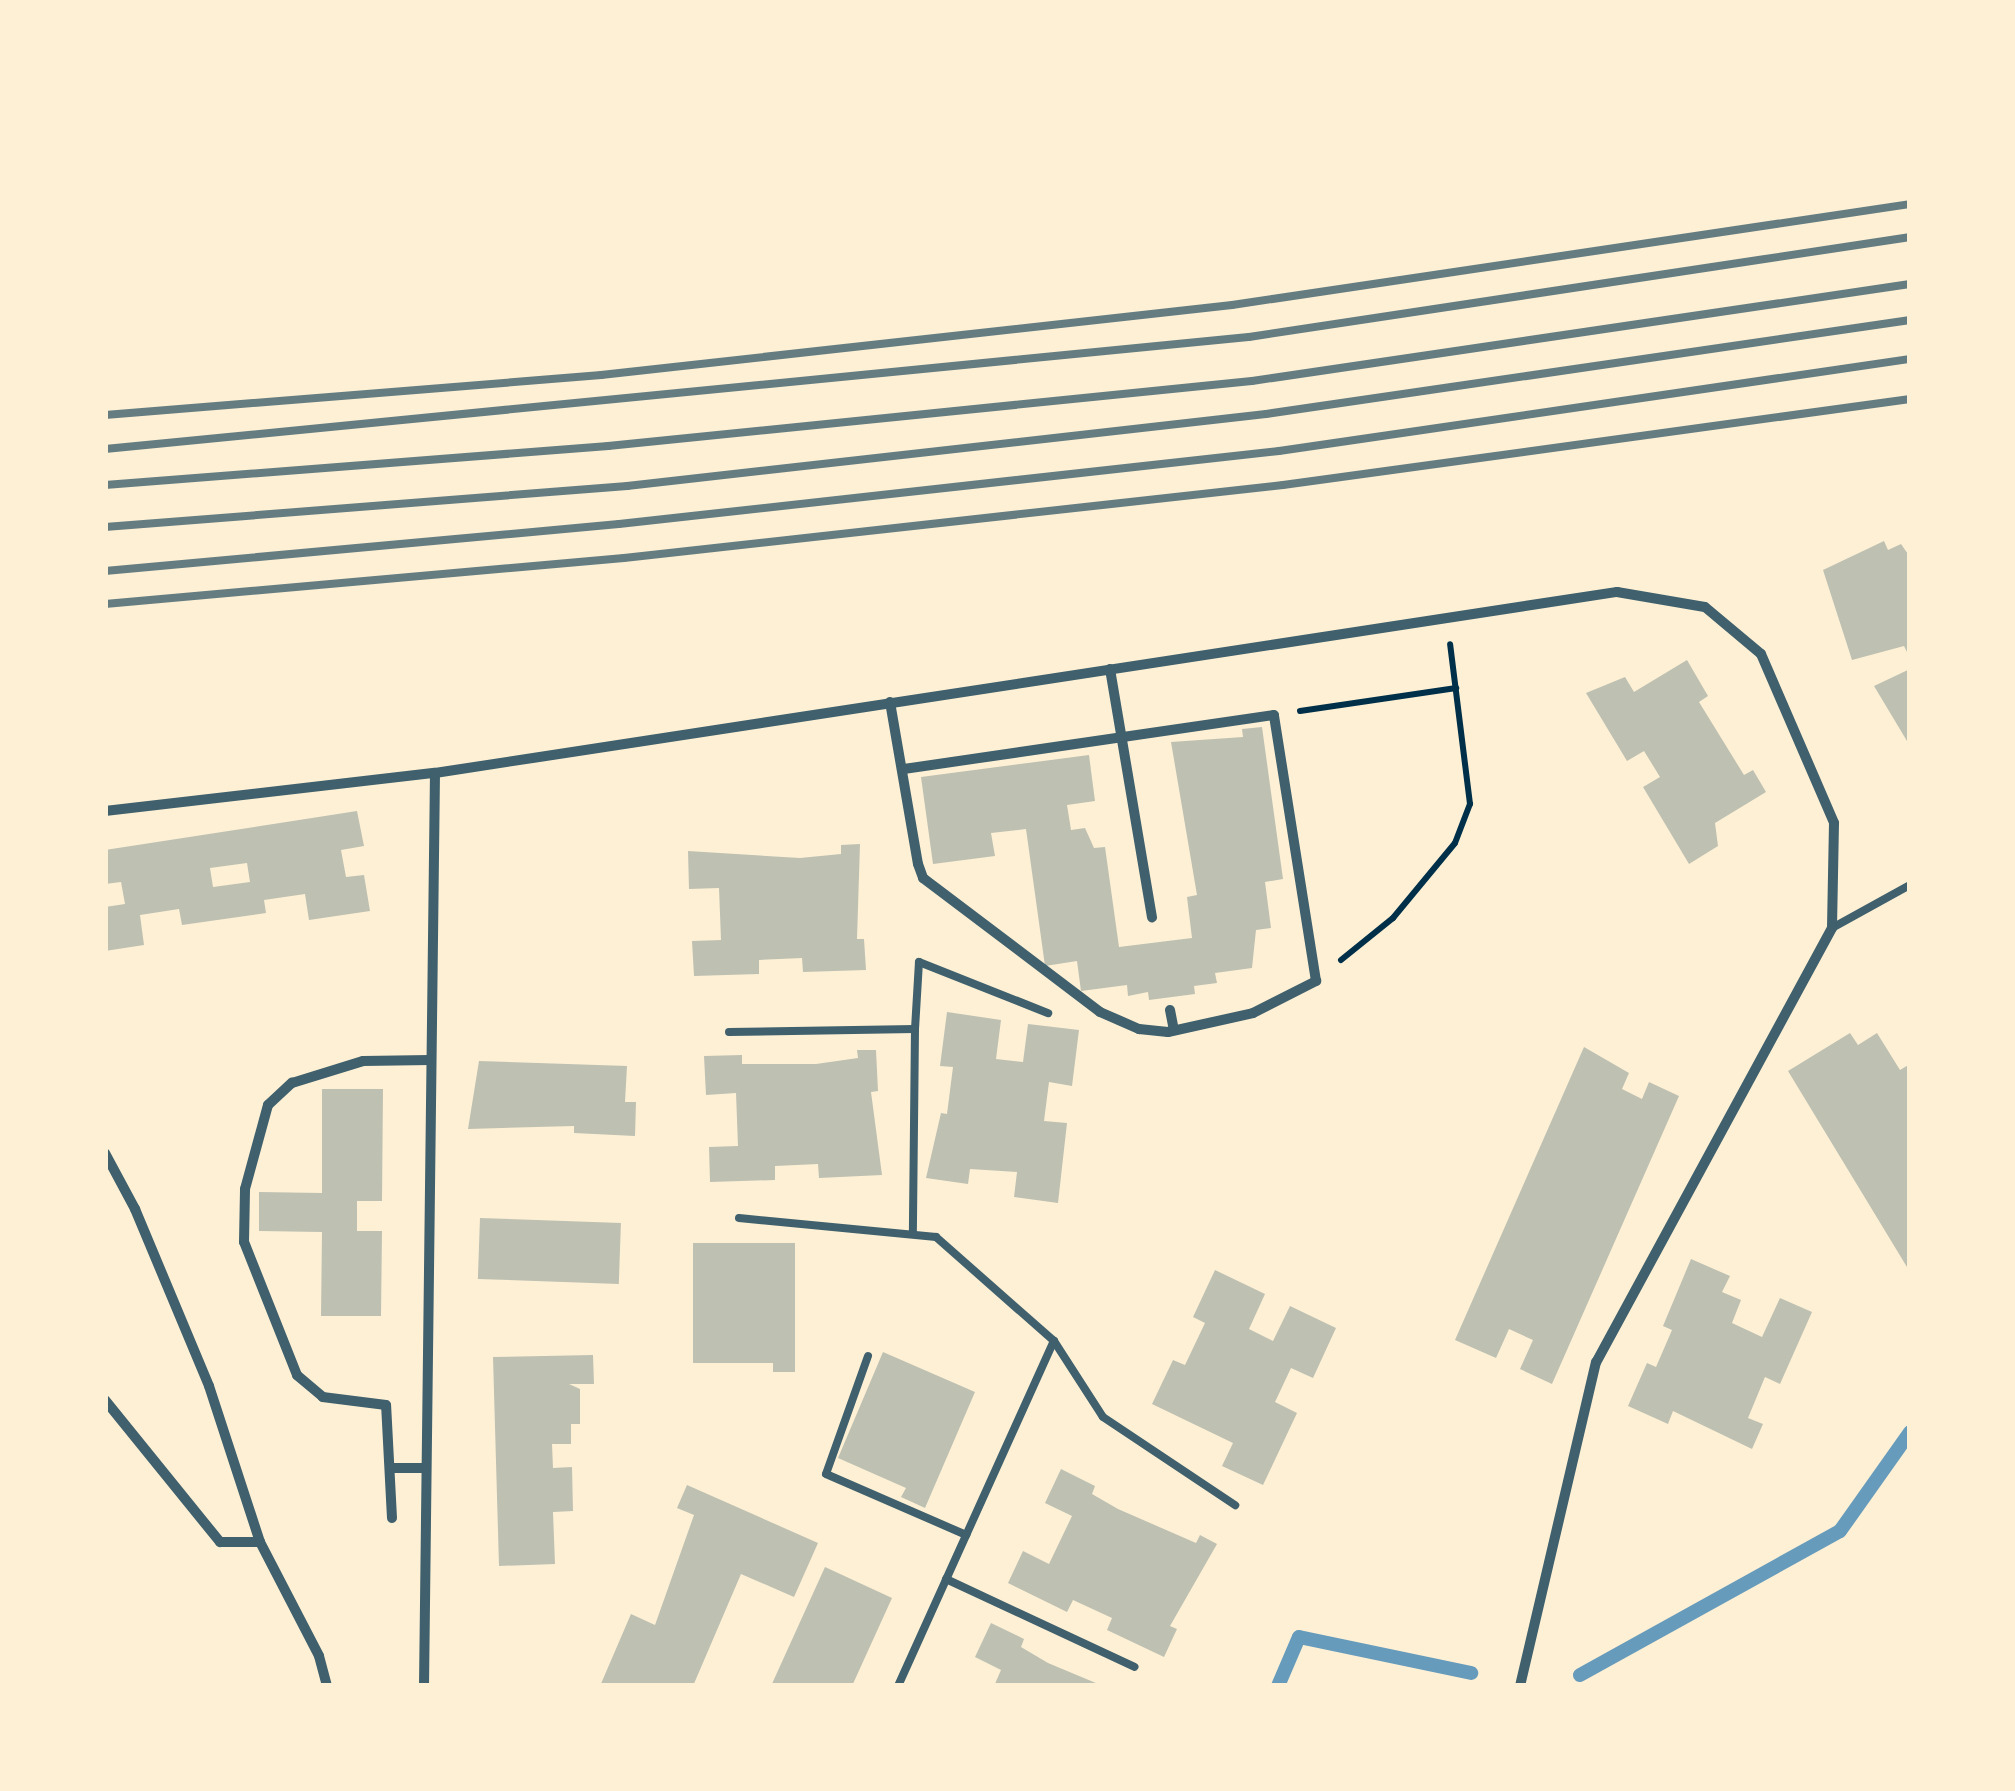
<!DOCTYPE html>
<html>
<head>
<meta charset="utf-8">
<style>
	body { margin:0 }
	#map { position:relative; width:2015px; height:1791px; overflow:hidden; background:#fdf0d5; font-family:"Roboto Condensed",sans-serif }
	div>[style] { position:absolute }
	.stream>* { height:14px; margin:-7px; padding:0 7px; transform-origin:7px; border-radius:7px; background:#669bbc }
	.building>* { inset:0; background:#bec0b2; transform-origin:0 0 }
	.path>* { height:6px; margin:-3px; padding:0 3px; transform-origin:3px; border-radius:3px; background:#003049 }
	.service>* { height:8px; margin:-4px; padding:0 4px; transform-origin:4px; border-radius:4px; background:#3f606c }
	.minor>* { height:10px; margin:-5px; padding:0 5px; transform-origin:5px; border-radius:5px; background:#3f606c }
	.rail>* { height:8px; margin:-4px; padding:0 4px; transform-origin:4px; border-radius:4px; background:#657d81 }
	span { translate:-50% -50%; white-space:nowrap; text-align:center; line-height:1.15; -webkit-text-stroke:9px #fdf0d5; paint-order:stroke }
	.frame { position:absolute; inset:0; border:108px solid #fdf0d5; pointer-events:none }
</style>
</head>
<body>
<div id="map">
	<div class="stream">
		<i style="left:1580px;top:1675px;width:297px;rotate:-29deg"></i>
		<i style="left:1840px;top:1531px;width:121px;rotate:-54.7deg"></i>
		<i style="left:1278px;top:1686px;width:53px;rotate:-66.8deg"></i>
		<i style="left:1299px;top:1637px;width:176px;rotate:11.8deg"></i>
	</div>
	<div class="building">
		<i style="clip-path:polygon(1884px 541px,1888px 550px,1901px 544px,1910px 557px,1910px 658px,1904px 646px,1852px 660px,1823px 570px)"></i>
		<i style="clip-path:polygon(1687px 660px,1708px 696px,1699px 702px,1744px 775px,1753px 770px,1766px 792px,1715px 823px,1718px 846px,1689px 864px,1643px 787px,1660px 777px,1644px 751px,1627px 761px,1586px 693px,1625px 677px,1634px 692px)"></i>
		<i style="clip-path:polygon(1910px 669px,1910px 746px,1874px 686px)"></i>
		<i style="clip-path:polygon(1262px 727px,1283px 879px,1265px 882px,1271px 928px,1256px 930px,1252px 968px,1215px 973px,1217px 983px,1194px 986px,1195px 994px,1149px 1000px,1148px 992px,1128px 996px,1127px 985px,1081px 991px,1077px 961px,1045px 966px,1026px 829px,991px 833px,995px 856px,933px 864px,921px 777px,1089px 755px,1095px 801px,1067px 805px,1071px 830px,1085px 828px,1094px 848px,1105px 847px,1119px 947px,1192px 938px,1187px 897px,1197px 895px,1171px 742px,1243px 737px,1242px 729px)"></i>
		<i style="clip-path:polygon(evenodd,357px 811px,364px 846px,341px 850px,346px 877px,364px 875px,370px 911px,309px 920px,305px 894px,264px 900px,266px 913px,182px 925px,179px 909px,140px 915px,144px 945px,105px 951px,105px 907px,125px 904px,121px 882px,105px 884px,105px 850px,357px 811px,247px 863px,250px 882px,213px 887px,210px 868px,247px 863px)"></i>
		<i style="clip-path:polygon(860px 844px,857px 939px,864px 939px,866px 970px,803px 972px,802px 958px,759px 960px,759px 974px,694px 976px,692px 941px,721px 940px,719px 888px,689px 889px,688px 851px,800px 858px,841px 854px,841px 845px)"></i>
		<i style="clip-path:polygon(947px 1012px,1001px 1020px,996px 1059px,1023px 1062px,1028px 1024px,1079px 1030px,1072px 1086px,1049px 1082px,1044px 1121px,1067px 1123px,1058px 1203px,1014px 1197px,1017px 1172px,970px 1169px,968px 1184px,926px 1178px,941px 1113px,947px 1114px,953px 1067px,940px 1066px)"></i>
		<i style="clip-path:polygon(1850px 1033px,1858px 1045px,1877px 1033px,1900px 1070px,1910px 1064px,1910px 1272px,1788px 1071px)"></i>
		<i style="clip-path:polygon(1584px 1047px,1629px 1073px,1622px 1089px,1642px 1099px,1649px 1082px,1679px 1096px,1552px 1384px,1520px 1369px,1533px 1340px,1509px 1329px,1496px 1358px,1455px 1340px)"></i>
		<i style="clip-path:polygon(857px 1050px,876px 1050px,878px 1091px,871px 1092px,882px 1175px,819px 1178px,818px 1164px,775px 1166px,775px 1180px,710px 1182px,709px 1147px,738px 1146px,736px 1093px,706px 1095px,704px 1056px,742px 1055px,742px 1064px,816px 1064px,858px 1058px)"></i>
		<i style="clip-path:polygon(479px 1061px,627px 1066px,625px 1102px,636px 1102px,635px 1136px,574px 1133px,574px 1126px,468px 1129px)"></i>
		<i style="clip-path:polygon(322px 1089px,383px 1089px,382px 1201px,357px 1201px,357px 1231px,382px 1231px,381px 1316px,321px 1316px,322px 1232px,259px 1231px,259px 1192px,322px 1193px)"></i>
		<i style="left:480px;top:1218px;width:141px;height:61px;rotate:2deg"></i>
		<i style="clip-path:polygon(693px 1243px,795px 1243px,795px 1372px,773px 1372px,773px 1363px,693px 1363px)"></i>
		<i style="clip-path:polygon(1691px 1259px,1730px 1276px,1722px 1292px,1741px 1300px,1732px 1323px,1762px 1337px,1780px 1298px,1812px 1312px,1780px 1384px,1765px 1377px,1748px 1418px,1763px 1424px,1752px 1449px,1673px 1411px,1668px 1424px,1628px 1406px,1647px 1363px,1656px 1367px,1672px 1330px,1663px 1326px)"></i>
		<i style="clip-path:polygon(1215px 1270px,1265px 1294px,1249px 1329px,1273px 1341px,1290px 1306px,1336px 1328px,1313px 1378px,1291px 1368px,1275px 1402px,1297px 1413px,1263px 1485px,1222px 1466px,1233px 1443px,1152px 1404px,1173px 1360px,1185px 1365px,1205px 1323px,1193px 1317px)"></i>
		<i style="clip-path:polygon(883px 1352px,975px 1392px,925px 1508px,901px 1497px,906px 1488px,838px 1458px)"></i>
		<i style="clip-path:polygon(593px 1355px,594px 1384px,569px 1384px,580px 1389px,580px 1424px,571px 1424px,571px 1444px,552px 1444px,553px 1468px,572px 1467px,573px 1511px,553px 1512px,555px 1564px,499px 1566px,493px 1357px)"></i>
		<i style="clip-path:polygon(1061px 1469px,1095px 1486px,1092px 1494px,1118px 1509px,1196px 1543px,1200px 1535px,1217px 1544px,1170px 1626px,1177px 1629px,1164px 1657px,1107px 1630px,1112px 1618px,1073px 1600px,1067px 1612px,1008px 1583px,1023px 1551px,1049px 1564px,1072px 1516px,1045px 1503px)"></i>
		<i style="clip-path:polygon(687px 1485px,818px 1543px,794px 1597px,741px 1574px,693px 1686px,600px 1686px,631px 1614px,655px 1625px,694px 1515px,677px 1508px)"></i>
		<i style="clip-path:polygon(825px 1567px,892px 1598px,852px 1686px,771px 1686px)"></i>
		<i style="clip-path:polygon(991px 1623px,1024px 1639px,1021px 1647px,1048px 1663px,1103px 1686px,994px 1686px,1001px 1670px,975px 1657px)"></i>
	</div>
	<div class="path">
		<i style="left:1300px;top:711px;width:158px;rotate:-8.4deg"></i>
		<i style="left:1341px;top:960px;width:67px;rotate:-38.9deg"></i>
		<i style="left:1393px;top:918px;width:97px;rotate:-50.4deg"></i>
		<i style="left:1455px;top:843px;width:42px;rotate:-69deg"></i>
		<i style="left:1470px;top:804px;width:161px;rotate:-97.1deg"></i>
	</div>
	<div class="service">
		<i style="left:1832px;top:928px;width:89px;rotate:-28.9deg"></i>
		<i style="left:915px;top:1029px;width:67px;rotate:-86.6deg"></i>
		<i style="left:919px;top:962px;width:139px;rotate:21.6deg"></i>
		<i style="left:729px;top:1032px;width:186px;rotate:-0.9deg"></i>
		<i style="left:915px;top:1029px;width:205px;rotate:90.6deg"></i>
		<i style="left:739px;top:1218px;width:198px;rotate:5.5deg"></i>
		<i style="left:936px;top:1237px;width:157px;rotate:41.4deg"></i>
		<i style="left:1054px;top:1341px;width:90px;rotate:57.2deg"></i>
		<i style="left:1103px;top:1417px;width:159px;rotate:33.7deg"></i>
		<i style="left:868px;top:1356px;width:125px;rotate:109.6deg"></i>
		<i style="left:826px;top:1474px;width:153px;rotate:23.5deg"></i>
		<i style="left:946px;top:1579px;width:208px;rotate:25deg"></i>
		<i style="left:898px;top:1686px;width:379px;rotate:-65.7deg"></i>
	</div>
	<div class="minor">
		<i style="left:1110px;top:669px;width:252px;rotate:80.4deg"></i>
		<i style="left:890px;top:702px;width:164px;rotate:80.2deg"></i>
		<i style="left:918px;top:864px;width:15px;rotate:70deg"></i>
		<i style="left:923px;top:878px;width:222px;rotate:37.1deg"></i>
		<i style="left:1100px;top:1012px;width:43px;rotate:23.6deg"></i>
		<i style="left:1139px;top:1029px;width:29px;rotate:6deg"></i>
		<i style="left:1168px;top:1032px;width:87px;rotate:-12.6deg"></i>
		<i style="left:1253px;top:1013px;width:71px;rotate:-26.9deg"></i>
		<i style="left:1316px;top:981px;width:269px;rotate:-99deg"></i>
		<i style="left:1274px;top:715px;width:376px;rotate:171.7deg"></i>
		<i style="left:105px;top:811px;width:332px;rotate:-6.6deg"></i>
		<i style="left:1170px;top:1010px;width:20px;rotate:79deg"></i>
		<i style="left:105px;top:1153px;width:64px;rotate:61.8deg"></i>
		<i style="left:135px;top:1209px;width:192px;rotate:67.3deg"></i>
		<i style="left:209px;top:1386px;width:164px;rotate:71.9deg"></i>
		<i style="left:105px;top:1400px;width:183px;rotate:51deg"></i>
		<i style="left:220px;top:1542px;width:40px"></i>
		<i style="left:260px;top:1542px;width:128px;rotate:62.6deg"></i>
		<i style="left:319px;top:1656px;width:31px;rotate:75deg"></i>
		<i style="left:391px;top:1468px;width:35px"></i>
		<i style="left:392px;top:1518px;width:113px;rotate:-93deg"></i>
		<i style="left:386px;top:1405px;width:64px;rotate:-172.8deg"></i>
		<i style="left:323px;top:1397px;width:34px;rotate:-140deg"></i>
		<i style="left:297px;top:1375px;width:143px;rotate:-111.7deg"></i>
		<i style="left:244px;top:1242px;width:53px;rotate:-88.9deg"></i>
		<i style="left:245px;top:1189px;width:87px;rotate:-74.7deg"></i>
		<i style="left:268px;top:1105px;width:33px;rotate:-43deg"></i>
		<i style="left:292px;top:1083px;width:74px;rotate:-17.2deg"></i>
		<i style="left:363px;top:1061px;width:67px;rotate:-0.9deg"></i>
		<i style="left:424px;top:1686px;width:913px;rotate:-89.31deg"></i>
		<i style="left:435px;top:773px;width:1196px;rotate:-8.71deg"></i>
		<i style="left:1617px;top:592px;width:89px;rotate:9.7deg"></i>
		<i style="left:1705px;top:607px;width:73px;rotate:40deg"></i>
		<i style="left:1761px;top:654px;width:184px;rotate:66.6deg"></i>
		<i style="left:1834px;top:823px;width:105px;rotate:91.1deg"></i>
		<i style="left:1832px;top:928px;width:494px;rotate:118.5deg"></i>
		<i style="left:1596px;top:1362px;width:333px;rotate:103.2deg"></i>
	</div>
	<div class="rail">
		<i style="left:105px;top:415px;width:498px;rotate:-4.6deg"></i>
		<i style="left:601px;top:375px;width:635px;rotate:-6.33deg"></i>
		<i style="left:1232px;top:305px;width:685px;rotate:-8.47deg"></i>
		<i style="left:105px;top:449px;width:1149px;rotate:-5.59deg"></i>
		<i style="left:1249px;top:337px;width:669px;rotate:-8.6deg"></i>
		<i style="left:105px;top:485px;width:505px;rotate:-4.43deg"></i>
		<i style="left:608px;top:446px;width:647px;rotate:-5.76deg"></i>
		<i style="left:1252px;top:381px;width:665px;rotate:-8.39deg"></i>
		<i style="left:105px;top:527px;width:524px;rotate:-4.49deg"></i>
		<i style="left:627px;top:486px;width:643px;rotate:-6.43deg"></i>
		<i style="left:1266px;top:414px;width:651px;rotate:-8.3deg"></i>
		<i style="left:105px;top:571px;width:516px;rotate:-5.22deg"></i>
		<i style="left:619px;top:524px;width:664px;rotate:-6.31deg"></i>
		<i style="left:1279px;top:451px;width:638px;rotate:-8.3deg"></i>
		<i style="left:105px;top:604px;width:521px;rotate:-5.07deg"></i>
		<i style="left:624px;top:558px;width:663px;rotate:-6.32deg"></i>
		<i style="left:1283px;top:485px;width:633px;rotate:-7.81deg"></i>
	</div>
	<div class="frame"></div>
</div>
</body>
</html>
